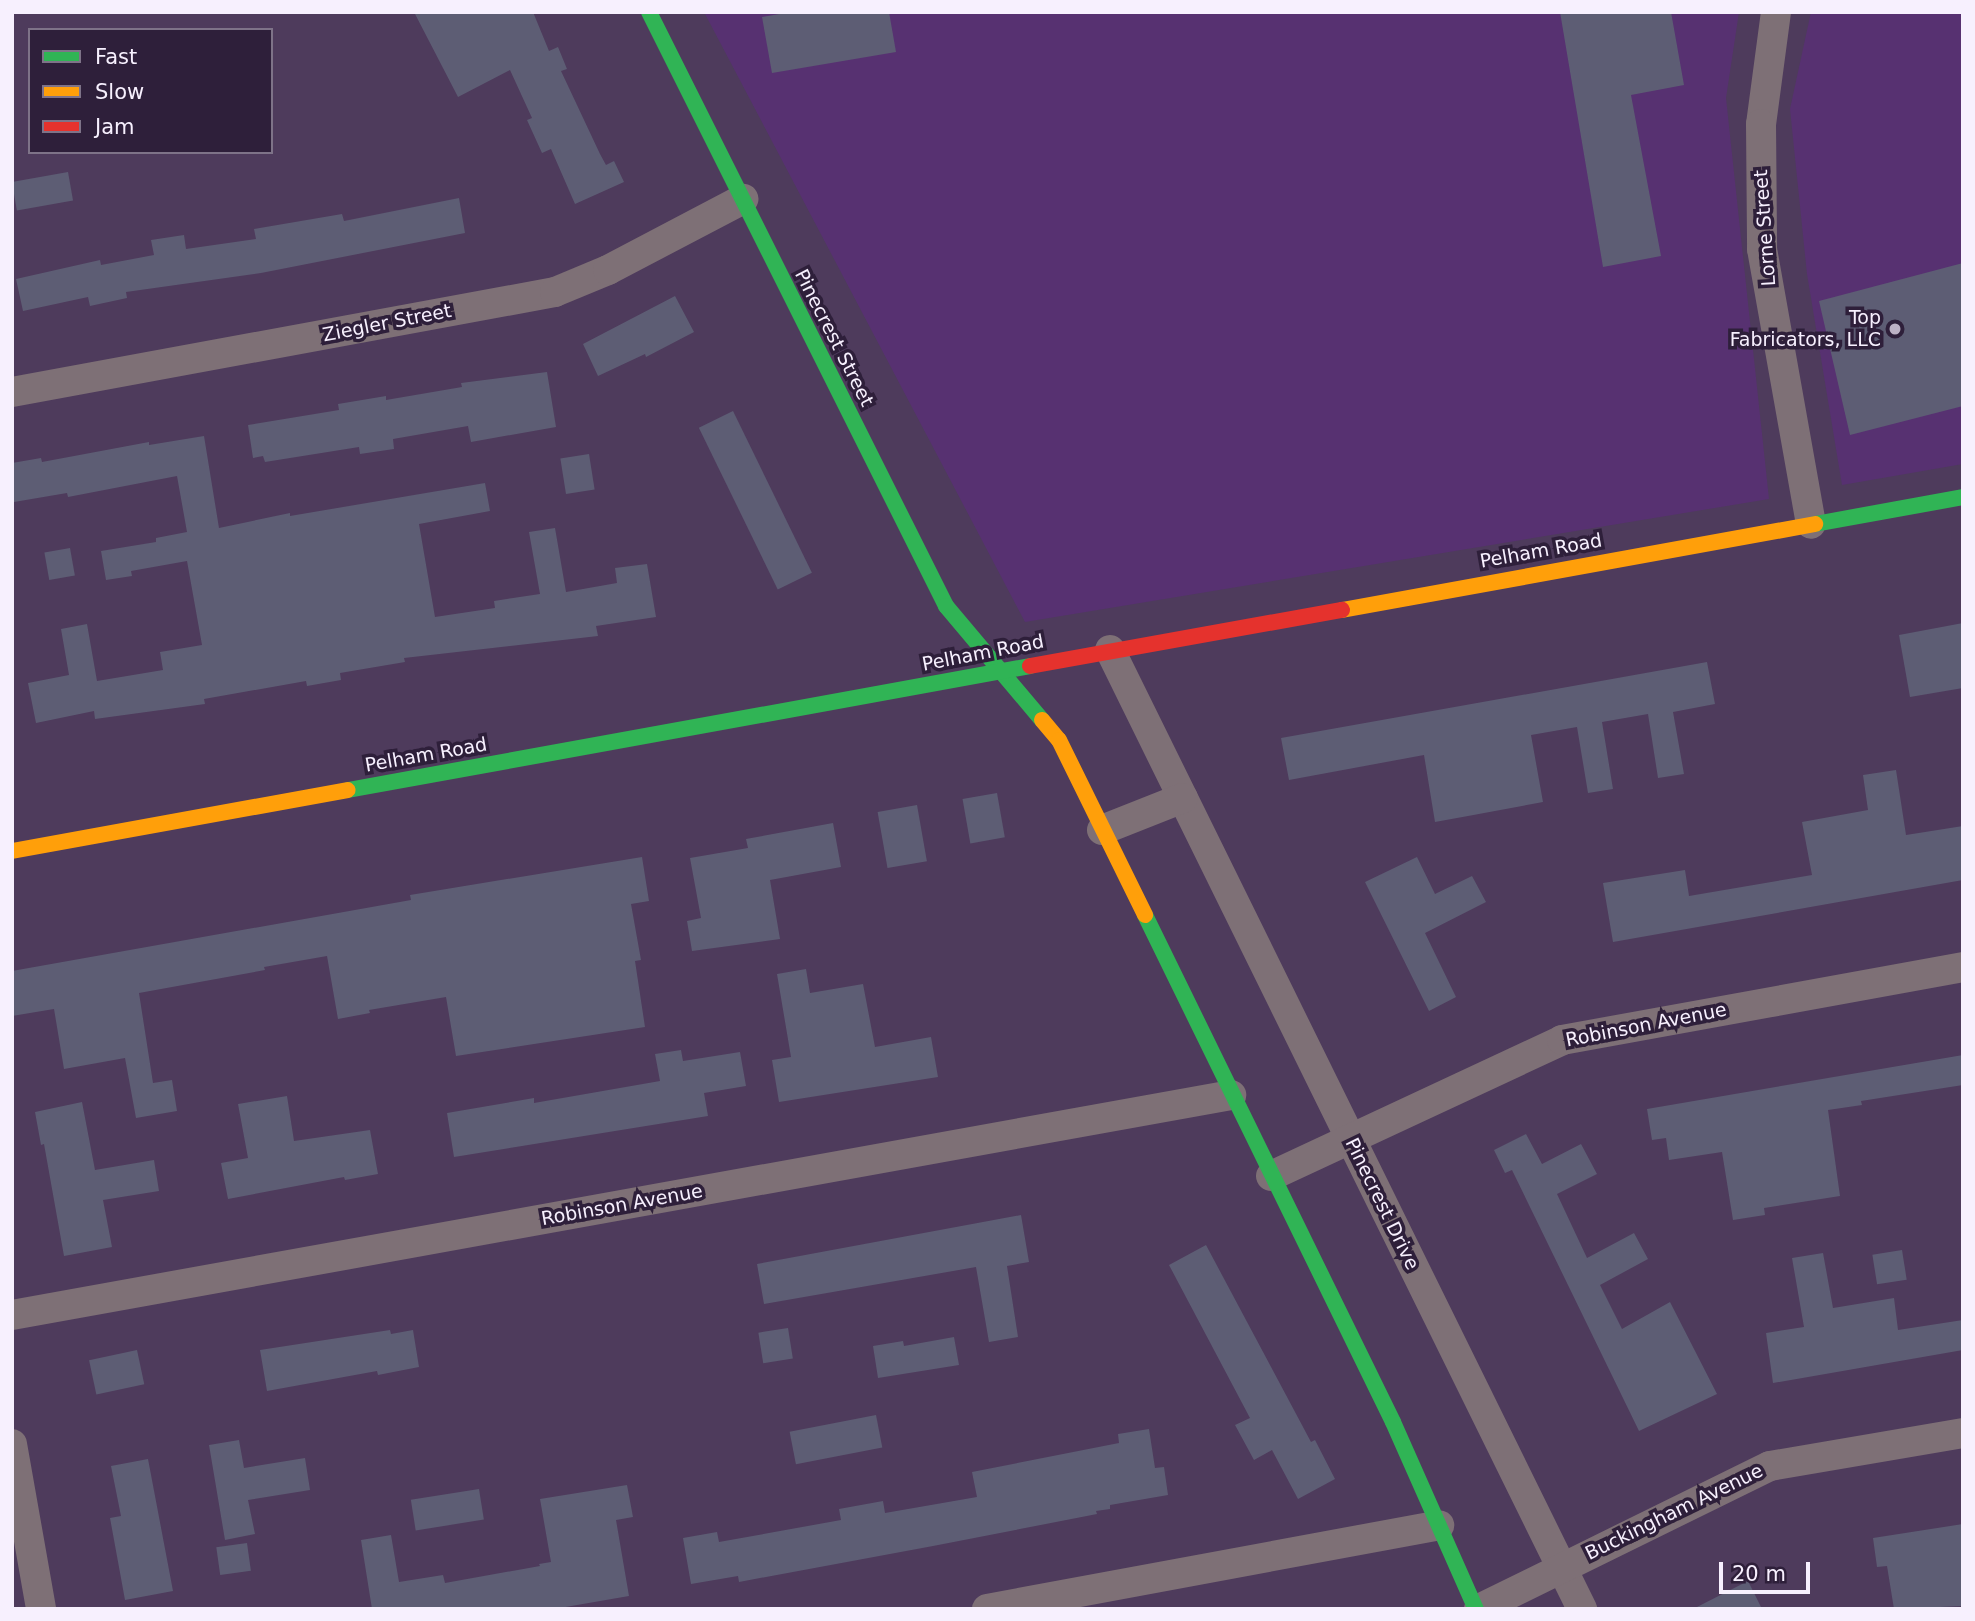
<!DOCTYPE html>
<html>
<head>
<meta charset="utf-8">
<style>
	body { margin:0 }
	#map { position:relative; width:1975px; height:1621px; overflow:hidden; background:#4e3b5c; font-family:"DejaVu Sans",sans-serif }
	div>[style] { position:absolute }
	.built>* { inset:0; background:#573171 }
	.building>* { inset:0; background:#5d5d74; transform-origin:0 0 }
	.street>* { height:30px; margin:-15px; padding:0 15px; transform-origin:15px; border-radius:15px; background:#7e7076 }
	.fast>* { height:16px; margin:-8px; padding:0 8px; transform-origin:8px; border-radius:8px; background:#30b455 }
	.slow>* { height:16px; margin:-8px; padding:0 8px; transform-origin:8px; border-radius:8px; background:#ff9f0a }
	.jam>* { height:16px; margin:-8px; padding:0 8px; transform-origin:8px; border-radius:8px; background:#e5322d }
	.dots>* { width:19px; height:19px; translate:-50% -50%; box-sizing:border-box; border:4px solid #2e1f3a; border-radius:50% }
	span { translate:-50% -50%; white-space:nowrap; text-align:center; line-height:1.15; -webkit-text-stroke:7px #2e1f3a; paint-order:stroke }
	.street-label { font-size:19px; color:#f7f0fe }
	.poi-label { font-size:19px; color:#f7f0fe }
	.right { translate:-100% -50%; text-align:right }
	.frame { position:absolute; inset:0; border:14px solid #f7f0fe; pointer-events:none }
	.legend { position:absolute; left:28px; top:28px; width:245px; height:126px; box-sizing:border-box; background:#2e1f3a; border:2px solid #7e7388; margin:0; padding:9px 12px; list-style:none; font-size:21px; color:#f7f0fe }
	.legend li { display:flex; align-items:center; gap:14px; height:35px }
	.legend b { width:35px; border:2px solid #7e7388 }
	.scale { position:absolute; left:1719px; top:1562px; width:91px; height:32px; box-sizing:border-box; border:4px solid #f7f0fe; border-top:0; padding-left:9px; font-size:21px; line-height:24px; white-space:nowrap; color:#f7f0fe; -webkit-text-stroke:5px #2e1f3a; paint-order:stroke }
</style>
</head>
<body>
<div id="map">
	<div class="built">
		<i style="clip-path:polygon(704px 12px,1739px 12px,1726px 98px,1769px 499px,1025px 622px)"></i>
		<i style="clip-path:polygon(1811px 12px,1963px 12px,1963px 464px,1842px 485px,1807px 274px,1790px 109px)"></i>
	</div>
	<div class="building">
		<i style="clip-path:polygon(414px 12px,533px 12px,549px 51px,558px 47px,567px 69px,561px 71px,600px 154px,606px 165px,614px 161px,624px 182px,575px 204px,551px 149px,542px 153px,527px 120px,532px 118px,510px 70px,458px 97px)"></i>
		<i style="clip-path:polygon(791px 12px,889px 12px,896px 52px,772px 73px,762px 17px)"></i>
		<i style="clip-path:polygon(1560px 12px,1671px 12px,1684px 85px,1631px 95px,1661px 256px,1603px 267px)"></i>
		<i style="left:68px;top:172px;width:29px;height:57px;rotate:80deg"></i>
		<i style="clip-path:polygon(459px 198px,465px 233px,261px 273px,126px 292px,127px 298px,90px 306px,88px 297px,23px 311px,16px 279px,100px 260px,101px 265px,154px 255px,151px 240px,184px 235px,186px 249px,256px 239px,254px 229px,342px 214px,344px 221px)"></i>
		<i style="clip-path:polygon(1963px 263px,1963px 406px,1850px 435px,1819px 301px)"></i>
		<i style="clip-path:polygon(675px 296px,694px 332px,646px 357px,645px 354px,598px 376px,583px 344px)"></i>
		<i style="clip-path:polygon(547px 372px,556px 427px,471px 442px,468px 426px,393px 439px,394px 449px,360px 454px,359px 447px,265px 462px,263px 456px,253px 458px,248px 425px,339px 410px,338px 404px,386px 396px,386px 400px,462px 387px,461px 383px)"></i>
		<i style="left:733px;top:411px;width:180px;height:38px;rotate:64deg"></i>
		<i style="clip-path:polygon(204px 436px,219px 528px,290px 513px,290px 516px,485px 483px,490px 511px,419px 524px,435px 617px,495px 608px,494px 601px,540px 594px,529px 532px,555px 528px,566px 592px,617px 583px,615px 568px,647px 564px,656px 617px,596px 626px,598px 636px,404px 658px,405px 662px,340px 673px,341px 680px,307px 686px,306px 681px,204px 699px,205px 704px,95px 719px,94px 711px,36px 723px,28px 683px,69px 675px,61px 629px,87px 624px,97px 681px,163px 670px,160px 652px,202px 645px,187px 561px,131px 571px,132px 576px,106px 580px,101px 551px,156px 542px,156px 538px,187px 532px,177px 476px,68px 497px,67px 493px,14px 502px,12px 463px,41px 458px,42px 462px,149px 442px,149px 445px)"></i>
		<i style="left:589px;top:454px;width:36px;height:29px;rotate:81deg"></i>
		<i style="left:70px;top:548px;width:28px;height:26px;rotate:80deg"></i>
		<i style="clip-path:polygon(1963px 623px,1963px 688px,1910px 697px,1899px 635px)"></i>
		<i style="clip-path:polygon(1707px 662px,1715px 704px,1673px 712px,1684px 774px,1658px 778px,1648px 714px,1602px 722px,1613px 789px,1588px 793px,1577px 727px,1531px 735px,1543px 802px,1468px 816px,1435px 822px,1424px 755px,1289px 780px,1281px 738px)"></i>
		<i style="clip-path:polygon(1896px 770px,1906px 835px,1963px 826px,1963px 880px,1613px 942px,1603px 883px,1685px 870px,1689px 896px,1812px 875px,1802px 822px,1868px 810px,1863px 775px)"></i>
		<i style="left:997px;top:793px;width:45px;height:35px;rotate:80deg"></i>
		<i style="left:917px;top:805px;width:57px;height:40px;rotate:80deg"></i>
		<i style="clip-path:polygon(833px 823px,841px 867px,770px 880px,780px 939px,692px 951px,687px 921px,701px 918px,690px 858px,748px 848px,746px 839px)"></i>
		<i style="clip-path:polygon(642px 857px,649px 901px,631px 904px,641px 960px,635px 961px,645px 1027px,456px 1056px,446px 997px,369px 1010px,370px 1013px,338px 1019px,327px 956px,264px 967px,265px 970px,139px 993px,153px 1083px,172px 1080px,177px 1111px,136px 1118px,125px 1058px,64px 1069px,54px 1009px,12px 1016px,12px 971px,411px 900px,410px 895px)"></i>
		<i style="clip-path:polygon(1417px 857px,1435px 894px,1472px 876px,1486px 902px,1425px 933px,1456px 997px,1429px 1011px,1365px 882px)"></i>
		<i style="clip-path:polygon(806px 969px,810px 993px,863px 984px,875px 1047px,931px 1037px,938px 1077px,779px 1102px,772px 1060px,791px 1057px,777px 974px)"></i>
		<i style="clip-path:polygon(681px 1050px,683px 1061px,740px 1052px,746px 1086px,704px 1093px,708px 1116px,454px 1157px,447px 1113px,534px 1098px,534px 1103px,660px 1081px,655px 1054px)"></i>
		<i style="clip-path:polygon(1963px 1055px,1963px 1085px,1861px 1101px,1862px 1105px,1828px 1110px,1840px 1196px,1764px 1208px,1765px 1215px,1733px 1220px,1722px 1152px,1669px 1160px,1666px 1138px,1652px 1140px,1647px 1109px)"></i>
		<i style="clip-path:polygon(287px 1096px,294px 1141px,370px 1130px,378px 1174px,345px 1180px,344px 1177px,228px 1199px,221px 1163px,248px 1158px,238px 1104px)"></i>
		<i style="clip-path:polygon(82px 1102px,95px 1170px,154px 1160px,159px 1191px,103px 1200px,112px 1247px,64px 1256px,44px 1144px,41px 1145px,35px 1112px)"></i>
		<i style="clip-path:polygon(1526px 1134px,1542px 1164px,1581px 1144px,1597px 1174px,1557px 1194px,1587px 1258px,1634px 1233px,1648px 1259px,1600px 1285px,1622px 1329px,1670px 1302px,1717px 1394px,1639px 1431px,1512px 1170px,1505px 1173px,1494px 1150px)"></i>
		<i style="clip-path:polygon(1021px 1215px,1029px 1262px,1007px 1266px,1018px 1337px,989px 1342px,976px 1267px,764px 1304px,757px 1264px)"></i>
		<i style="clip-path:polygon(1206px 1245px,1311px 1442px,1315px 1440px,1335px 1479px,1298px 1499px,1272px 1450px,1254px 1460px,1235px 1425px,1250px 1418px,1169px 1265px)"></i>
		<i style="left:1902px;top:1250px;width:30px;height:30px;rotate:81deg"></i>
		<i style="clip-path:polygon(1823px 1253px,1833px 1308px,1894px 1298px,1898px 1330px,1963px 1320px,1963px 1350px,1773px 1383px,1766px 1333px,1804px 1327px,1792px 1258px)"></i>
		<i style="left:788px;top:1328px;width:31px;height:30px;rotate:81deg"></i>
		<i style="clip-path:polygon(390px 1330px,391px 1334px,413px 1330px,419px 1367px,378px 1375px,377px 1371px,267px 1391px,260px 1350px)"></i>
		<i style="clip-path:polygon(954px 1337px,959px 1365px,878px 1378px,873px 1346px,903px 1341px,904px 1346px)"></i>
		<i style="left:137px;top:1350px;width:35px;height:49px;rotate:78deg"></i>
		<i style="left:876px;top:1415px;width:33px;height:88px;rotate:79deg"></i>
		<i style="clip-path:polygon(1149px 1429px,1155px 1468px,1164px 1467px,1168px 1495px,1110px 1505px,1110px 1509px,1096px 1511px,1097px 1514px,933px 1546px,739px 1582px,738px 1576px,691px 1584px,683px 1538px,717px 1532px,719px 1542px,841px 1520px,839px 1509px,883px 1501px,885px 1513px,977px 1497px,972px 1472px,1119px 1443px,1118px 1434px)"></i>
		<i style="clip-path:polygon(239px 1440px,244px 1468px,305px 1458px,310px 1490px,248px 1500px,255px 1534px,225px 1540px,209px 1445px)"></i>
		<i style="clip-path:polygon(148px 1459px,173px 1591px,125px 1600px,110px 1518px,121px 1516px,111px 1466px)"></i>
		<i style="clip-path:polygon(627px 1485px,633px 1517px,616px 1520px,629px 1596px,554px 1609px,372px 1609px,361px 1540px,391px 1535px,399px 1582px,443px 1575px,445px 1583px,540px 1566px,539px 1564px,551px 1562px,540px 1499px)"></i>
		<i style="left:479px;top:1489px;width:31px;height:69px;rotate:81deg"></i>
		<i style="clip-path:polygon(1963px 1524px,1963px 1606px,1894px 1609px,1887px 1566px,1877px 1567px,1873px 1538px)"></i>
		<i style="left:247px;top:1543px;width:28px;height:31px;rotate:82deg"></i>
		<i style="clip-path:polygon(1748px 1581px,1762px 1609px,1693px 1609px)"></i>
	</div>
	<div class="street">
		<i style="left:1776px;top:12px;width:113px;rotate:97.6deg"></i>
		<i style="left:1761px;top:124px;width:125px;rotate:89.5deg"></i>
		<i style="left:1762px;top:249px;width:279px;rotate:79.9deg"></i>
		<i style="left:12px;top:392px;width:552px;rotate:-10.43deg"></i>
		<i style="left:555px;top:292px;width:57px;rotate:-22.5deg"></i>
		<i style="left:608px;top:270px;width:153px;rotate:-27.7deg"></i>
		<i style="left:1110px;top:650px;width:1069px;rotate:63.79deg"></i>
		<i style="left:1102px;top:830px;width:87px;rotate:-21.6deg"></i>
		<i style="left:1271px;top:1176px;width:321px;rotate:-25deg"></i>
		<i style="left:1562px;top:1040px;width:408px;rotate:-10.3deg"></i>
		<i style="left:12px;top:1315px;width:1239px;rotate:-10.23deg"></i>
		<i style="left:12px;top:1444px;width:168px;rotate:80deg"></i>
		<i style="left:987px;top:1609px;width:460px;rotate:-10.5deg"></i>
		<i style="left:1479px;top:1609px;width:324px;rotate:-26.2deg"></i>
		<i style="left:1770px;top:1466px;width:196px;rotate:-9.7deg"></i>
	</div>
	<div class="fast">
		<i style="left:649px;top:12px;width:664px;rotate:63.43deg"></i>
		<i style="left:946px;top:606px;width:149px;rotate:49.9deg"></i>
		<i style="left:1815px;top:524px;width:150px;rotate:-10.3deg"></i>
		<i style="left:348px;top:790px;width:693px;rotate:-10.3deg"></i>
		<i style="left:1145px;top:915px;width:564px;rotate:63.93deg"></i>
		<i style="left:1393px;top:1422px;width:205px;rotate:66.1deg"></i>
	</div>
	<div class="slow">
		<i style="left:1342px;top:610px;width:481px;rotate:-10.3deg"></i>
		<i style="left:1042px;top:720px;width:26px;rotate:50deg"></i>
		<i style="left:1059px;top:740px;width:195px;rotate:63.8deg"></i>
		<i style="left:12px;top:851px;width:341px;rotate:-10.3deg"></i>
	</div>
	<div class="jam">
		<i style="left:1030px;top:666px;width:317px;rotate:-10.2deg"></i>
	</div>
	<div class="dots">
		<i style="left:1895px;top:329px;background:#bcb1c5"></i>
	</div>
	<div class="street-label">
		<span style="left:1765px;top:228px;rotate:-94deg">Lorne Street</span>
		<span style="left:387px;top:323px;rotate:-11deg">Ziegler Street</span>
		<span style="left:834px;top:338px;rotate:63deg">Pinecrest Street</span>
		<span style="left:1541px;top:551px;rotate:-10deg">Pelham Road</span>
		<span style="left:983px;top:653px;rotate:-11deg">Pelham Road</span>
		<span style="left:426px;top:755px;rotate:-10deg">Pelham Road</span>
		<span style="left:1646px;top:1025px;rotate:-11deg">Robinson Avenue</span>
		<span style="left:1382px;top:1204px;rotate:64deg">Pinecrest Drive</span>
		<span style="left:622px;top:1205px;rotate:-10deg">Robinson Avenue</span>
		<span style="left:1674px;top:1512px;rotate:-26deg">Buckingham Avenue</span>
	</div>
	<div class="poi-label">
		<span class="right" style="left:1881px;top:329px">Top<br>Fabricators, LLC</span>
	</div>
	<div class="frame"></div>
	<ul class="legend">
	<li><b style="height:9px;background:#30b455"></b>Fast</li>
	<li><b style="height:9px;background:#ff9f0a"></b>Slow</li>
	<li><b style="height:9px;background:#e5322d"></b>Jam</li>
	</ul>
	<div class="scale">20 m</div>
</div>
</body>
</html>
